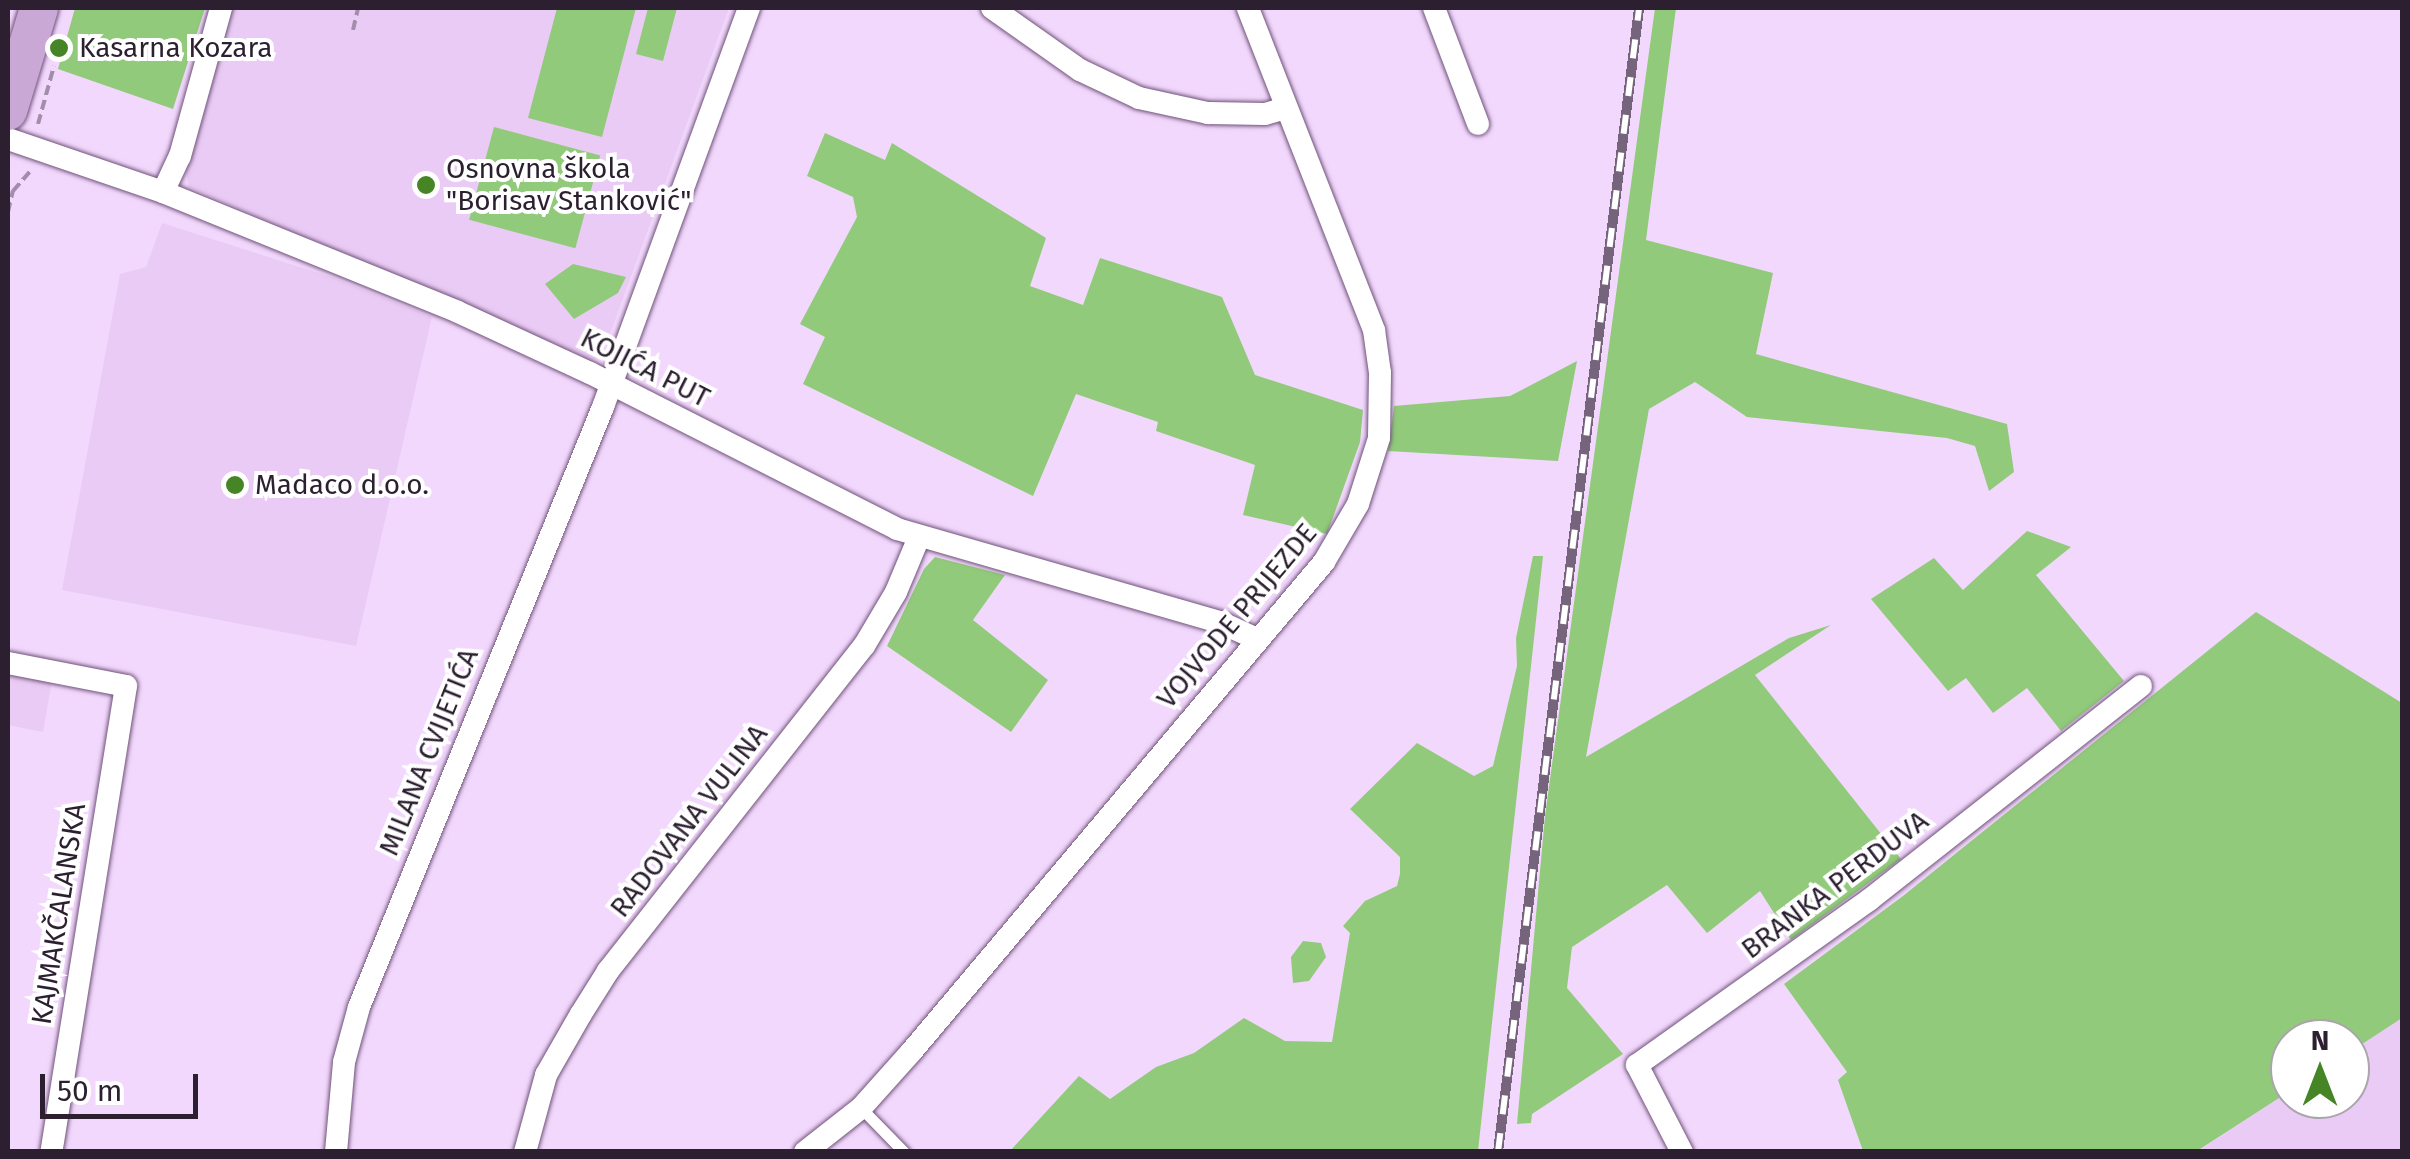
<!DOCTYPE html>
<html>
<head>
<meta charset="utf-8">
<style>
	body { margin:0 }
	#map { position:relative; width:2410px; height:1159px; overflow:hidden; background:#f3d8fd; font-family:"Fira Sans",sans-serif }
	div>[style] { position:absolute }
	.built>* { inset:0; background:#eacbf5 }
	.green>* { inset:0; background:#91ca7a; transform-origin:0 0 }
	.path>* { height:4px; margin-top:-2px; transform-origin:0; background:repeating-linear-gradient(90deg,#a28daa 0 10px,transparent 0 15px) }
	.roads { filter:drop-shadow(0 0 2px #6f527a) drop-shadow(0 0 2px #6f527a) }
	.service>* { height:11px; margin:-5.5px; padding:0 5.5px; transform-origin:5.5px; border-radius:5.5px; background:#fff }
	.minor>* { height:22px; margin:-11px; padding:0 11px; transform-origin:11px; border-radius:11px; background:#fff }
	.primary>* { height:38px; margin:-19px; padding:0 19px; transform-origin:19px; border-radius:19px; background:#caa8d6 }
	.rail>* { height:10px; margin-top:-5px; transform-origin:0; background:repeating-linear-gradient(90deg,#fff 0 19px,#75647c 0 38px); box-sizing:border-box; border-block:2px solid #75647c }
	.dots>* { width:28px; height:28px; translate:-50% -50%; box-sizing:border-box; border:5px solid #fff; border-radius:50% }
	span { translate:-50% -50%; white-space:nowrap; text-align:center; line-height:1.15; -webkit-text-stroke:8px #fff; paint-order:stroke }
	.poi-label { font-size:28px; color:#2b1f30 }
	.left { translate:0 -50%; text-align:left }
	.street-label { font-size:28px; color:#2b1f30 }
	.frame { position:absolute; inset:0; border:10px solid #2b1f30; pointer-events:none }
	.north { position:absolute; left:2270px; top:1019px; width:100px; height:100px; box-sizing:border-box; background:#fff; border:2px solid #aaa5ac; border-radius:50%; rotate:0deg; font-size:28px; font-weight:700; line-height:40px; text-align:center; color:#2b1f30 }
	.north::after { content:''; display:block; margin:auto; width:35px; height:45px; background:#458525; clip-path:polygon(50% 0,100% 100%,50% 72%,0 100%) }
	.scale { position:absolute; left:40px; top:1074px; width:158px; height:45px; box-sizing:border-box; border:5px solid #2b1f30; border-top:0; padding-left:12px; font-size:30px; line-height:35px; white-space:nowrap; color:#2b1f30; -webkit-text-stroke:8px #fff; paint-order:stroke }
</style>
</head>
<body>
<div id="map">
	<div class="built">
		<i style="clip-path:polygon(233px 8px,729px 8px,602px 356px,589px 362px,189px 187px,186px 171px)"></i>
		<i style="clip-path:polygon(162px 223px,334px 278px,432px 317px,356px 646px,62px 590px,120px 274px,146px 267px)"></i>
		<i style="clip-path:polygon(8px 673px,52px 681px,43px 732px,8px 725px)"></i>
		<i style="clip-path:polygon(2402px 1018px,2402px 1151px,2197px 1152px,2290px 1091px,2290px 1099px,2350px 1099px,2350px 1052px)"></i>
	</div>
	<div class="green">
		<i style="clip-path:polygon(75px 8px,205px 8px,173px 109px,58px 69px)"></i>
		<i style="clip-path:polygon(557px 8px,636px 8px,602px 137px,528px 118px)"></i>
		<i style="clip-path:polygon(648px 8px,677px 8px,663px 61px,636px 54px)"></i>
		<i style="clip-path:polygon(1655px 8px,1676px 8px,1646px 240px,1773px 273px,1756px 354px,2007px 424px,2014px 472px,1989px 491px,1975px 446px,1947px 438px,1747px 417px,1695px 382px,1649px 409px,1586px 757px,1789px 638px,1831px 625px,1755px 675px,1901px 859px,1791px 940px,1760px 891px,1707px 933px,1667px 885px,1572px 947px,1567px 988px,1623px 1054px,1532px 1114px,1531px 1123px,1517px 1124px,1545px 816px)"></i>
		<i style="left:494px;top:127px;width:110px;height:96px;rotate:15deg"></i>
		<i style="clip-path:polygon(825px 133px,885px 160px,892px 143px,1046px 238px,1030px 286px,1083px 305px,1100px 258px,1222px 297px,1255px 375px,1363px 410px,1360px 442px,1327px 534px,1243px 515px,1255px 465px,1156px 431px,1158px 422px,1076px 394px,1033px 496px,803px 384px,825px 337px,800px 324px,857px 217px,853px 197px,807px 176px)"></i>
		<i style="clip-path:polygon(573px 264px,626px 277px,618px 293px,574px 319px,545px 284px)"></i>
		<i style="clip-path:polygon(1577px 361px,1558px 461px,1388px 451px,1394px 406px,1510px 396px)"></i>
		<i style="clip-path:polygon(2027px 531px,2071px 547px,2036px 575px,2124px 681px,2061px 731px,2027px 688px,1993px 713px,1966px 678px,1948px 691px,1871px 599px,1934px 558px,1963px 590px)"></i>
		<i style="clip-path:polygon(1533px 556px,1543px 556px,1478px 1151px,1010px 1151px,1079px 1076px,1110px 1099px,1156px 1067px,1194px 1053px,1244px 1018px,1285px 1041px,1332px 1042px,1350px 933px,1343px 926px,1365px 901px,1397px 886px,1400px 874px,1400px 857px,1350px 809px,1417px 743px,1474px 776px,1493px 766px,1517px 666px,1516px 638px)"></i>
		<i style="clip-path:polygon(935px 557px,1005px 575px,973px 620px,1048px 680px,1011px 732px,887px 646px,924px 569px)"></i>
		<i style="clip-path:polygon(2256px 612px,2402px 703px,2402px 1018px,2350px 1052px,2350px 1039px,2290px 1039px,2290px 1091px,2197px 1151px,1863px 1151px,1838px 1080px,1847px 1072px,1784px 984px,1903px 896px)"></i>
		<i style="clip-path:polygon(1303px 941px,1321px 943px,1326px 957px,1309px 981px,1293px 983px,1291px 957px)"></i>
	</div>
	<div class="path">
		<i style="left:353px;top:30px;width:23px;rotate:-77deg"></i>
		<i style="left:38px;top:124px;width:60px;rotate:-74.6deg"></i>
		<i style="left:8px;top:212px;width:22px;rotate:-77deg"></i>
		<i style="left:13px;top:191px;width:28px;rotate:-49deg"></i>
	</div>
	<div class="roads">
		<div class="service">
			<i style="left:861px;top:1108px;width:62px;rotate:45.7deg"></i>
		</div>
		<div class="minor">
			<i style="left:992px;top:8px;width:108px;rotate:35.2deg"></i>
			<i style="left:1080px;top:70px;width:65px;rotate:25.4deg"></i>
			<i style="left:1139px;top:98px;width:71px;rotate:12.3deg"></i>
			<i style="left:1208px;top:113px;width:57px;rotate:1deg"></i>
			<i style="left:1265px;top:114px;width:22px;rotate:-16deg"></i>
			<i style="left:1434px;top:8px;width:124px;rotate:69.2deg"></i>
			<i style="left:8px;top:139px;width:164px;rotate:18.9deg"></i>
			<i style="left:163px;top:192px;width:318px;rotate:22.1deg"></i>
			<i style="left:458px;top:312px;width:145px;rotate:24.8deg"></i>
			<i style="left:590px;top:373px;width:344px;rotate:26.9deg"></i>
			<i style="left:897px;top:529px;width:336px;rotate:16.1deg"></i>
			<i style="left:1220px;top:622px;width:41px;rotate:24.7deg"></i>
			<i style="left:163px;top:192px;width:40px;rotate:-65deg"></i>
			<i style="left:180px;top:156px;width:154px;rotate:-74.5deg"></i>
			<i style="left:8px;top:663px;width:120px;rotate:11deg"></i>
			<i style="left:126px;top:686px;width:472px;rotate:99.1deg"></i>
			<i style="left:336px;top:1152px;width:90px;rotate:-84.9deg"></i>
			<i style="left:344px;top:1062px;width:57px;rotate:-74.7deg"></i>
			<i style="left:359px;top:1007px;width:648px;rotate:-67.87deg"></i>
			<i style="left:603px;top:407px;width:425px;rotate:-69.9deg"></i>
			<i style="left:525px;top:1152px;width:80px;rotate:-74.7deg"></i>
			<i style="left:546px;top:1075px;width:70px;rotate:-60.2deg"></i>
			<i style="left:581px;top:1014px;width:51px;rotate:-57.9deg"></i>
			<i style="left:608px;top:971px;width:414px;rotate:-51.8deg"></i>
			<i style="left:864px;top:646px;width:63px;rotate:-59.3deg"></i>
			<i style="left:896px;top:592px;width:60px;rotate:-67.3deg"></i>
			<i style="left:805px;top:1152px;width:71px;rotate:-38.2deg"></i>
			<i style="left:861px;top:1108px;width:76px;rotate:-48.2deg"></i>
			<i style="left:912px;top:1051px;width:639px;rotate:-49.88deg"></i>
			<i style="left:1324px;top:562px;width:67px;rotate:-59.6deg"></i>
			<i style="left:1358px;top:504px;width:69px;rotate:-72.3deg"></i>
			<i style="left:1379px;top:438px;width:65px;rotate:-89.1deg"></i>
			<i style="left:1380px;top:373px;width:43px;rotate:-97.9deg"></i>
			<i style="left:1374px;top:330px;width:346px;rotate:-111.4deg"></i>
			<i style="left:1682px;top:1152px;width:98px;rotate:-117.3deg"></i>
			<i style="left:1637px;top:1065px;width:285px;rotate:-35.4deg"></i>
			<i style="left:1869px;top:900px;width:346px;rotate:-38.2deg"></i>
		</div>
		<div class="primary">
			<i style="left:8px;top:111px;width:108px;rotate:-73.2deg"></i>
		</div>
	</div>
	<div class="rail">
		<i style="left:1498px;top:1152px;width:1153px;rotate:-82.97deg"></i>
	</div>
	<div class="dots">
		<i style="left:59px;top:48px;background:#458525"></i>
		<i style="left:426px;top:185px;background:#458525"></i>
		<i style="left:235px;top:485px;background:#458525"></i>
	</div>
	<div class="poi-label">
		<span class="left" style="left:79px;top:48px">Kasarna Kozara</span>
		<span class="left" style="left:446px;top:185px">Osnovna škola<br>"Borisav Stanković"</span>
		<span class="left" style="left:255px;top:485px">Madaco d.o.o.</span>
	</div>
	<div class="street-label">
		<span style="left:645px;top:368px;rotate:27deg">KOJIĆA PUT</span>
		<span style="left:1237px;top:616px;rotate:-50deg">VOJVODE PRIJEZDE</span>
		<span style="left:429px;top:752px;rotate:-68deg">MILANA CVIJETIĆA</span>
		<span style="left:689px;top:821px;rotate:-52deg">RADOVANA VULINA</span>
		<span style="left:1835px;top:885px;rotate:-37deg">BRANKA PERDUVA</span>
		<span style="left:59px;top:914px;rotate:-81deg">KAJMAKČALANSKA</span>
	</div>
	<div class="frame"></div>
	<div class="north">N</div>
	<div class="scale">50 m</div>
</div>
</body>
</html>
